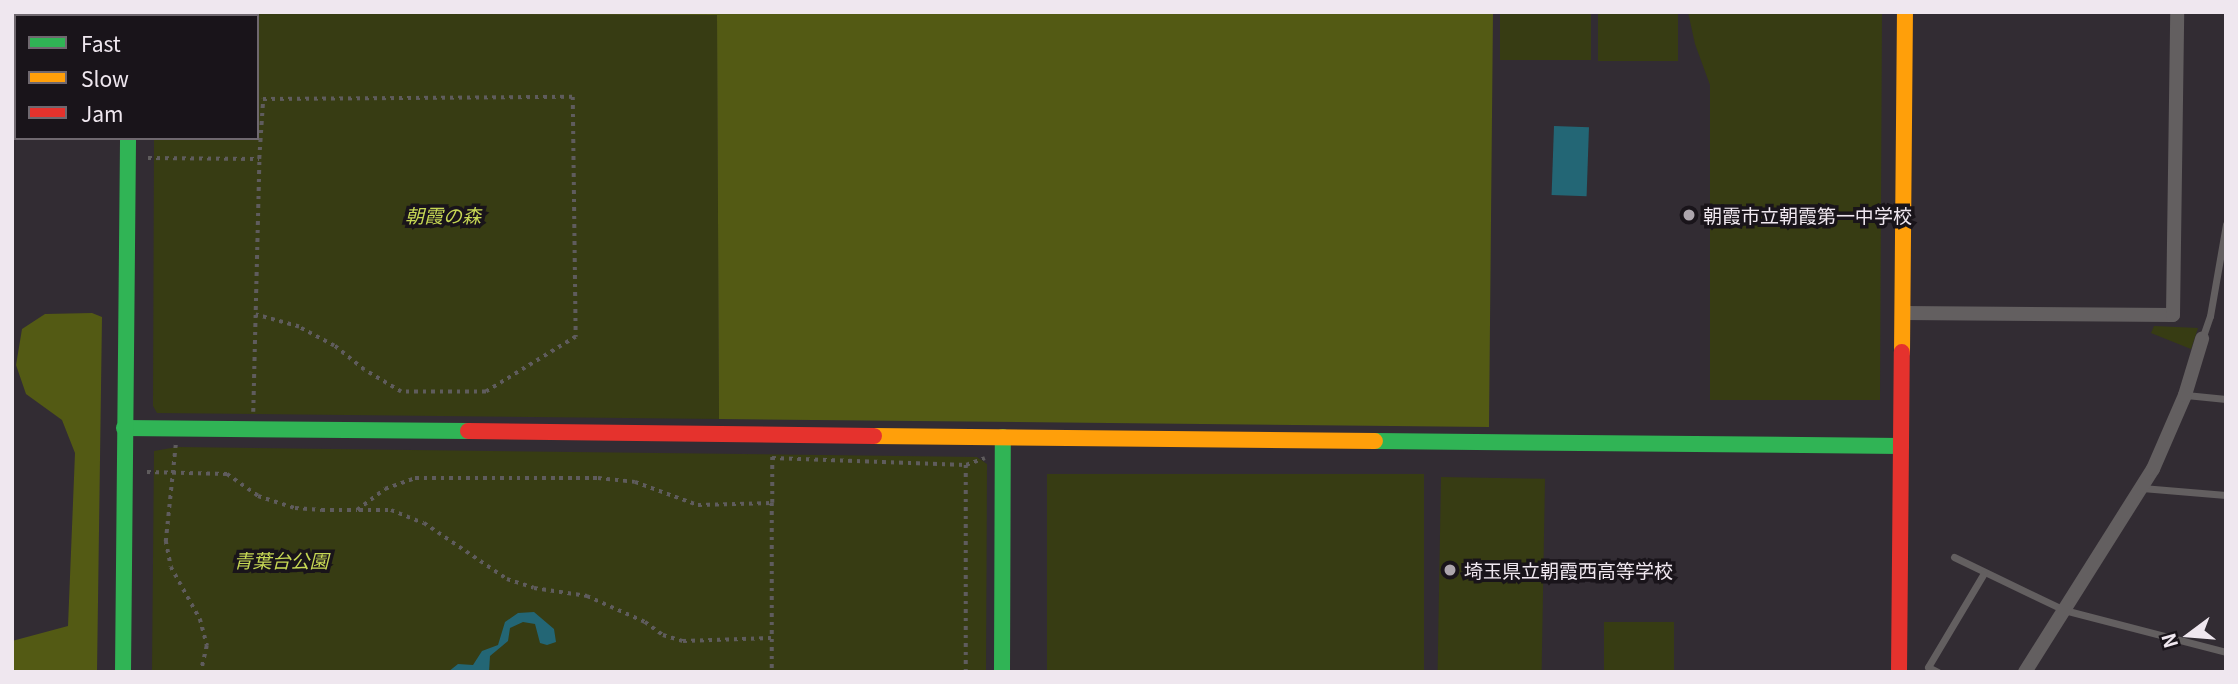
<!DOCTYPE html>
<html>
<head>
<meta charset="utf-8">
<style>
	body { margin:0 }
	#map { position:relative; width:2238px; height:684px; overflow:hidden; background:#322c33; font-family:Georgia,"Noto Sans JP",serif }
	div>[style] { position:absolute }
	.green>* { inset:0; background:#373c13; transform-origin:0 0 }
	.forest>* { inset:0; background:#535a14 }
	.water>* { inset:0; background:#236675; transform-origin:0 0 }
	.path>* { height:3.5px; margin-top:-1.75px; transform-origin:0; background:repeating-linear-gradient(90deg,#5f5c5d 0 3.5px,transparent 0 8.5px) }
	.lane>* { height:7px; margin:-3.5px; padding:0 3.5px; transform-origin:3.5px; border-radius:3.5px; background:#635f60 }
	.street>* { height:14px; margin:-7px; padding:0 7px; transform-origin:7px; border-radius:7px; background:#635f60 }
	.fast>* { height:16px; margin:-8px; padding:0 8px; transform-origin:8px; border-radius:8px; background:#30b455 }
	.slow>* { height:16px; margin:-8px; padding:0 8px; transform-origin:8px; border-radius:8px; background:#ff9f0a }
	.jam>* { height:16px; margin:-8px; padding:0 8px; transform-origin:8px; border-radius:8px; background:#e5322d }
	.dots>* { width:19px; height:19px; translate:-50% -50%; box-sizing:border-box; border:4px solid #19141a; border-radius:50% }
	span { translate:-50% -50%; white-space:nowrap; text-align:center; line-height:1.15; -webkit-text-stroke:7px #19141a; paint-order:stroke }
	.park-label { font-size:19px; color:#c6d754; font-style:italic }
	.poi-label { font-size:19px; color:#efe7ef }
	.left { translate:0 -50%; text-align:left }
	.frame { position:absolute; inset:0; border:14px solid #efe7ef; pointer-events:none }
	.legend { position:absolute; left:14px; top:14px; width:245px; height:126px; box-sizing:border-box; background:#19141a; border:2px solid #6f686f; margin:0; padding:9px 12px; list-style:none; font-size:21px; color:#efe7ef }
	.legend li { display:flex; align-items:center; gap:14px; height:35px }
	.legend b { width:35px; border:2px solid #6f686f }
	.north { position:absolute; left:2154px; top:600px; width:70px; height:70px; -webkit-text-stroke:5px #19141a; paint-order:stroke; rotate:254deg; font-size:19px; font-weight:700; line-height:28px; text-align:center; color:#efe7ef }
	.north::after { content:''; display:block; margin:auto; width:24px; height:32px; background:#efe7ef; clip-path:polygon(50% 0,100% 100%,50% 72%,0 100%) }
</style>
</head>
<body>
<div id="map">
	<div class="green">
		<i style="left:1500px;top:12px;width:91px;height:48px"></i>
		<i style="left:1598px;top:12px;width:80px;height:49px"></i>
		<i style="clip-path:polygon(1688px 12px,1882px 12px,1880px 400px,1710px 400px,1710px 85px,1695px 44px)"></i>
		<i style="clip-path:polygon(154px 13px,717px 15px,719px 419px,157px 413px,153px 406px,154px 138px,257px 138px,257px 16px,154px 16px)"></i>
		<i style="clip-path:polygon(2154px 326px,2198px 328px,2191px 349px,2151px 333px)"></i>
		<i style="clip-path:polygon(177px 447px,977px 457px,987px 464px,986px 672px,152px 672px,154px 451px)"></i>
		<i style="left:1047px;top:474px;width:377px;height:199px"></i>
		<i style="left:1441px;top:477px;width:104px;height:195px;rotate:1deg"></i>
		<i style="left:1674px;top:622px;width:50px;height:70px;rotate:90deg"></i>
	</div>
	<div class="forest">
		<i style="clip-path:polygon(1493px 12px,1489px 427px,719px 419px,717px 15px,154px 13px)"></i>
		<i style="clip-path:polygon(92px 313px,102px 317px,97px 672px,12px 672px,12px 641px,68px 626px,75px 453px,62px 420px,26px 394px,16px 365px,22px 329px,45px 314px)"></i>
	</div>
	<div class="water">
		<i style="left:1554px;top:126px;width:35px;height:69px;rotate:2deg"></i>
		<i style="clip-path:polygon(534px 612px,554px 629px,556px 642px,547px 645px,540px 643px,535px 624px,523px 622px,510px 628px,508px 641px,490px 656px,489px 672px,448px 672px,458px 664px,473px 665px,482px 651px,498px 645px,505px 622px,518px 613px)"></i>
	</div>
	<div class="path">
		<i style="left:148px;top:158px;width:111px;rotate:0.5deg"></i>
		<i style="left:253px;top:412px;width:253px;rotate:-88.6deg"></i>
		<i style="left:259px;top:159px;width:60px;rotate:-86.2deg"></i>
		<i style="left:263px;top:99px;width:310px;rotate:-0.4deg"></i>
		<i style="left:573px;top:97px;width:240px;rotate:89.3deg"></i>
		<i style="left:576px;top:337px;width:105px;rotate:148.6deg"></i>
		<i style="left:486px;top:392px;width:85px;rotate:180deg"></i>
		<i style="left:401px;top:392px;width:43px;rotate:-149.3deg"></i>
		<i style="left:364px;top:370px;width:38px;rotate:-141deg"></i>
		<i style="left:334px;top:346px;width:40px;rotate:-152deg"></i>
		<i style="left:299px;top:327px;width:45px;rotate:-164.4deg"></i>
		<i style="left:176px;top:445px;width:97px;rotate:95.9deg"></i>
		<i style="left:166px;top:541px;width:26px;rotate:79deg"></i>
		<i style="left:171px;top:567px;width:60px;rotate:60.9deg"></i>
		<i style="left:200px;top:619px;width:28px;rotate:75deg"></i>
		<i style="left:207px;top:646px;width:27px;rotate:103deg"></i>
		<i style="left:772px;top:458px;width:194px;rotate:2.1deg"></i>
		<i style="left:966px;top:465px;width:20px;rotate:-20deg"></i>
		<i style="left:966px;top:465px;width:207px;rotate:90deg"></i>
		<i style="left:147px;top:472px;width:80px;rotate:1.4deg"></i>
		<i style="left:227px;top:474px;width:38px;rotate:35deg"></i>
		<i style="left:258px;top:496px;width:39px;rotate:18deg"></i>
		<i style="left:295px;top:508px;width:27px;rotate:4deg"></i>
		<i style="left:322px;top:510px;width:35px"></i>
		<i style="left:357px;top:510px;width:35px;rotate:-37deg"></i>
		<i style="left:385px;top:489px;width:32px;rotate:-20deg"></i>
		<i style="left:415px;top:478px;width:183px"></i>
		<i style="left:598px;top:478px;width:37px;rotate:6deg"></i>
		<i style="left:635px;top:482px;width:67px;rotate:20.1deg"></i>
		<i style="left:698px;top:505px;width:74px;rotate:-1.5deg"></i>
		<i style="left:772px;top:503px;width:169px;rotate:90deg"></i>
		<i style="left:772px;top:503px;width:46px;rotate:-90deg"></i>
		<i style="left:359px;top:510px;width:32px"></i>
		<i style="left:391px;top:510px;width:35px;rotate:22deg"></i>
		<i style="left:424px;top:523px;width:100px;rotate:34deg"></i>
		<i style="left:507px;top:579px;width:28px;rotate:18deg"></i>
		<i style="left:534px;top:588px;width:54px;rotate:8.6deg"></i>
		<i style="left:587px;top:596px;width:64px;rotate:24.1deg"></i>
		<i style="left:645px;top:622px;width:22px;rotate:36deg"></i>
		<i style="left:663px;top:635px;width:21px;rotate:17deg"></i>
		<i style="left:683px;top:641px;width:88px;rotate:-2deg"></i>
	</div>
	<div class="lane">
		<i style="left:2202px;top:339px;width:24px;rotate:-71deg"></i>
		<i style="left:2210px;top:316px;width:93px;rotate:-80.1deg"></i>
		<i style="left:2186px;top:395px;width:40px;rotate:5.7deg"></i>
		<i style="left:2142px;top:488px;width:84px;rotate:4.8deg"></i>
		<i style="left:1954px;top:557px;width:122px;rotate:25.7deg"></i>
		<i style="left:2064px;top:610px;width:167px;rotate:14.5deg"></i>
		<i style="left:1938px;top:672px;width:11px;rotate:-153deg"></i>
		<i style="left:1928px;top:667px;width:109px;rotate:-59.2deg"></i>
	</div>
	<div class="street">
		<i style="left:1903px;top:313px;width:270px;rotate:0.4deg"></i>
		<i style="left:2173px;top:315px;width:303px;rotate:-89.2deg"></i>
		<i style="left:2025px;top:672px;width:240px;rotate:-57.8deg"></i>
		<i style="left:2153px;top:469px;width:81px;rotate:-66.6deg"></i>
		<i style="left:2185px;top:395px;width:59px;rotate:-73.1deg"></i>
	</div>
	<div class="fast">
		<i style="left:124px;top:428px;width:344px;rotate:0.5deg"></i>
		<i style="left:1375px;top:441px;width:526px;rotate:0.54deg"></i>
		<i style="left:123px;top:672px;width:534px;rotate:-89.46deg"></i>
		<i style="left:1002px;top:672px;width:235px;rotate:-89.8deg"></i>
	</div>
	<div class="slow">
		<i style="left:129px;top:12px;width:4px;rotate:90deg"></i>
		<i style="left:1902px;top:352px;width:340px;rotate:-89.5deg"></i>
		<i style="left:874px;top:436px;width:501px;rotate:0.57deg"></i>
	</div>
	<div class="jam">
		<i style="left:468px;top:431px;width:406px;rotate:0.7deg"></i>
		<i style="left:1899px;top:672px;width:320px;rotate:-89.5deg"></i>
	</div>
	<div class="dots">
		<i style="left:1689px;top:215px;background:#ada6ad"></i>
		<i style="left:1450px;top:570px;background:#ada6ad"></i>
	</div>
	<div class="park-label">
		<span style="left:443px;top:215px">朝霞の森</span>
		<span style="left:281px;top:560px">青葉台公園</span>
	</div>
	<div class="poi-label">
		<span class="left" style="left:1703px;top:215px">朝霞市立朝霞第一中学校</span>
		<span class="left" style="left:1464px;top:570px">埼玉県立朝霞西高等学校</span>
	</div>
	<div class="frame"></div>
	<ul class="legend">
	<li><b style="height:9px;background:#30b455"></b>Fast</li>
	<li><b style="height:9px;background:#ff9f0a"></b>Slow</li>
	<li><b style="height:9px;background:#e5322d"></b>Jam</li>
	</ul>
	<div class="north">N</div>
</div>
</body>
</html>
